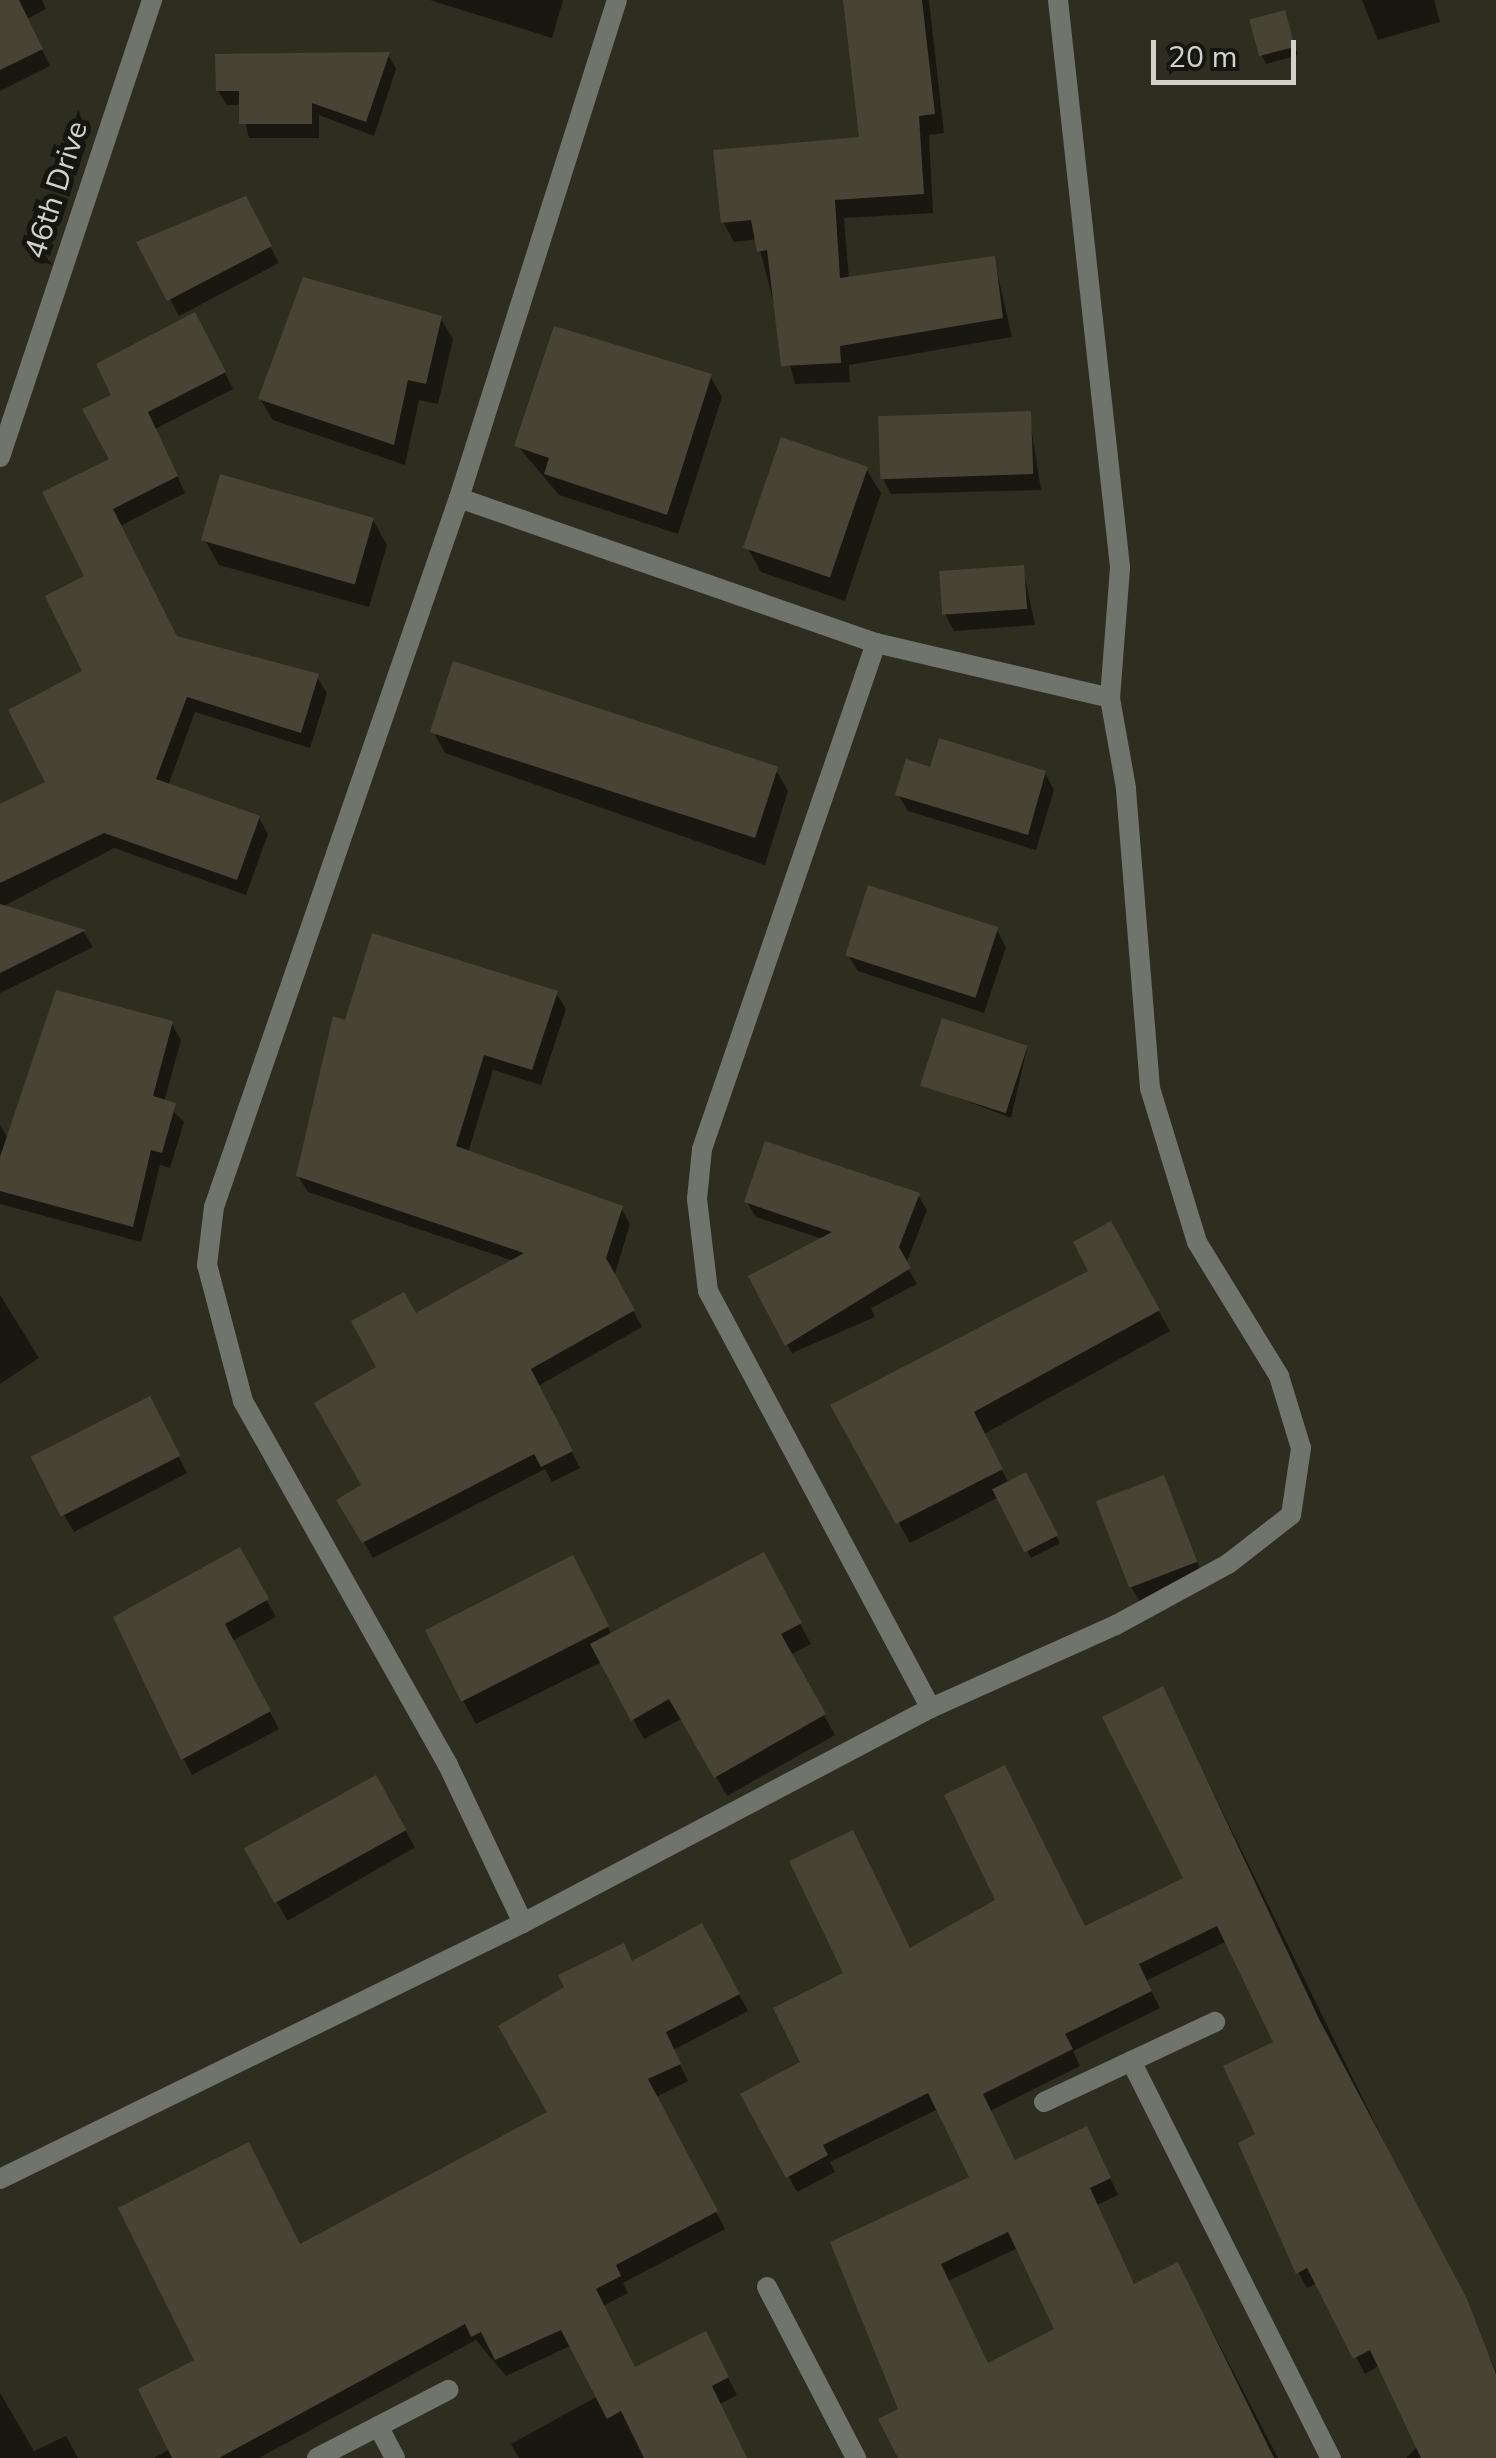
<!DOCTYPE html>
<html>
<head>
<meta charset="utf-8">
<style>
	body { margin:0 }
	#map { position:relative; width:1496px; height:2458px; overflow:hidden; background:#2d2e1f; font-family:"Nunito Sans",sans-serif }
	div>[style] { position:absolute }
	.shadow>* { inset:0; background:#0007; transform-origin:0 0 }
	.building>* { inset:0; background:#484435; transform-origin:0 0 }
	.minor>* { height:20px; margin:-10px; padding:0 10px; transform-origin:10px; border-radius:10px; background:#70746d }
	span { translate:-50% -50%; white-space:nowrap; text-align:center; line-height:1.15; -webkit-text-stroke:10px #15160f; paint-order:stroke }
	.street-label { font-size:30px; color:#d1d3c9 }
	.scale { position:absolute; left:1151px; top:40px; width:145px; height:45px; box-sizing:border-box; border:5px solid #d1d3c9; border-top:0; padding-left:12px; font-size:30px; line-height:35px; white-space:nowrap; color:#d1d3c9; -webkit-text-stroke:8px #15160f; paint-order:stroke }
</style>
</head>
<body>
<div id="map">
	<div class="shadow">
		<i style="clip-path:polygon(0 0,42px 0,46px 9px,27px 19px,50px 66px,0 91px)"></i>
		<i style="clip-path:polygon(430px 0,563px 0,552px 38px)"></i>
		<i style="clip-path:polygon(845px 0,929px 0,944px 133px,929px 135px,933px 213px,844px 218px,849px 280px,994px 259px,1012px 337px,849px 365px,850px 382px,795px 384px,757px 239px,734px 242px,723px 222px,862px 140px)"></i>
		<i style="clip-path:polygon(1362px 0,1434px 0,1440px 22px,1378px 40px)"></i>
		<i style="clip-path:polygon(1284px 13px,1298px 55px,1266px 64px,1262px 56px)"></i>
		<i style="clip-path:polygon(388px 55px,396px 69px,374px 136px,319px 115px,319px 138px,249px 138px,241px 105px,227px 105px,218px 91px)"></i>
		<i style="clip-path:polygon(245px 200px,279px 263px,179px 316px,140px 243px)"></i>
		<i style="clip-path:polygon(440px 318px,453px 339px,438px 404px,419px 400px,405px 465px,273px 420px,260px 399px)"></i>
		<i style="clip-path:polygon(204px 331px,233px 389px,155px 429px,185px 493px,120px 526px,176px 639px,317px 677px,327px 693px,310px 748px,195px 712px,168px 786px,259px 818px,268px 834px,246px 895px,114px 848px,2px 907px,84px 932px,93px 947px,0 993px,0 806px,49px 783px,85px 672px,87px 577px,112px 460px,115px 396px)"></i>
		<i style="clip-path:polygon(710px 376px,722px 397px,678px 534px,559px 495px,517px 445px)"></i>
		<i style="clip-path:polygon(1029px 414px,1041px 490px,891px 494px,882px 477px)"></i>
		<i style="clip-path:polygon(866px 469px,881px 493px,845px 601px,761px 572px,747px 547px)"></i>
		<i style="clip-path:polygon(373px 520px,387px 545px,369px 607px,219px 565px,205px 540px)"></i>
		<i style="clip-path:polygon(1023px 568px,1035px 625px,954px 631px,945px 614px)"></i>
		<i style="clip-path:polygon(434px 733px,776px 770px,788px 791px,765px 865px,445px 753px)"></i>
		<i style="clip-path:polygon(932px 770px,1045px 773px,1054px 790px,1036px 850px,908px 811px,898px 794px)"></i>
		<i style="clip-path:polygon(997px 931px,1006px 947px,984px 1013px,858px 971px,848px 955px)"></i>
		<i style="clip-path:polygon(556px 993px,566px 1009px,541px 1085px,493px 1070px,468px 1153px,621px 1208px,630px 1224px,614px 1277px,642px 1327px,538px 1386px,580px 1468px,552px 1482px,545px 1469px,373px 1558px,340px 1501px,364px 1486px,380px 1368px,415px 1316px,514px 1261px,308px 1192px,298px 1176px,347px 1023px)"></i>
		<i style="clip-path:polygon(171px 1023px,181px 1040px,164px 1102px,184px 1122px,170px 1168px,160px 1165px,141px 1242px,0 1204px,0 1125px,13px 1147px)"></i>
		<i style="clip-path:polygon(1027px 1048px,1011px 1118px,925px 1085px)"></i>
		<i style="clip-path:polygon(918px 1195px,927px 1210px,906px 1264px,917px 1284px,871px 1308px,875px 1317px,792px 1353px,784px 1339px,823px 1239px,756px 1217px,747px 1202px)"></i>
		<i style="clip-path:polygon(1110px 1225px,1170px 1331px,984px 1434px,1009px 1484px,1025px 1475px,1060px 1543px,1031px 1558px,999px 1497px,910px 1543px,834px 1406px,1092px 1272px)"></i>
		<i style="clip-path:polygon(0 1295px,39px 1358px,0 1384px)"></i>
		<i style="clip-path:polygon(158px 1415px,187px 1473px,74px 1532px,64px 1515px)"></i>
		<i style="clip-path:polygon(1163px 1478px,1204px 1579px,1141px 1603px,1131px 1587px)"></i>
		<i style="clip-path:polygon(239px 1550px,276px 1617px,232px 1641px,279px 1729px,192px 1775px,183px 1758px)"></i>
		<i style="clip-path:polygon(774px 1575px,811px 1644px,790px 1655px,835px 1735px,727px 1796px,683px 1718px,644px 1739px,602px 1662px,476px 1724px,462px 1699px,586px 1583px,612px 1636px)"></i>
		<i style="clip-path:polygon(evenodd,1171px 1706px,1496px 2371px,1496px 2458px,1406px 2458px,1418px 2446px,1380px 2365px,1365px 2374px,1318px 2283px,1307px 2288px,1298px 2272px,1259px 2135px,1276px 2043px,1227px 1941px,1146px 1981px,1160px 2008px,1073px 2051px,1080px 2066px,990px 2111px,1016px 2163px,1095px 2146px,1118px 2195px,1097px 2205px,1134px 2286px,1187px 2282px,1278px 2458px,901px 2458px,901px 2410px,833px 2244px,973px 2179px,938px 2109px,830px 2162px,835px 2172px,797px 2192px,744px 2095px,804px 2063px,910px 1951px,1085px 1929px,1186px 1879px,1171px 1706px,1018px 2248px,1057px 2330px,988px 2366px,948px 2281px,1018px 2248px)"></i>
		<i style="left:375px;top:1778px;width:80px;height:147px;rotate:60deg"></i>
		<i style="clip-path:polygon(702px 1926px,748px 2011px,673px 2050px,688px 2081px,656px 2097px,725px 2229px,623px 2283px,628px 2293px,603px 2306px,635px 2370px,714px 2350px,737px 2395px,720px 2404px,746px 2458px,519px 2458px,511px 2444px,598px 2396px,572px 2345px,506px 2376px,476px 2340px,259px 2458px,154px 2458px,170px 2449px,198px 2361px,300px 2247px,551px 2113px,633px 1963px)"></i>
		<i style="clip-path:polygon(0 2393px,34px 2451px,66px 2436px,78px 2458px,0 2458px)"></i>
	</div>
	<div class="building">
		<i style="clip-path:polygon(0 0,19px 0,43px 49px,0 70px)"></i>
		<i style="clip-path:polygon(843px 0,922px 0,935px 114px,919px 116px,924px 194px,835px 200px,840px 278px,995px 256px,1003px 318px,840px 346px,841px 363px,781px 366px,767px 250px,757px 252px,751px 220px,721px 223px,713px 150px,859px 137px)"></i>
		<i style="left:1285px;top:10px;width:38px;height:37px;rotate:75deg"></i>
		<i style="clip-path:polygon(390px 52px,366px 122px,312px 103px,312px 124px,239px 124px,239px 91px,216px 91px,215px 54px)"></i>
		<i style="clip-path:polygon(246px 196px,272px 246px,167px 301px,136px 242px)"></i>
		<i style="clip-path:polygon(303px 277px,442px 316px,426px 384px,408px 380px,394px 445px,258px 399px)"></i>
		<i style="clip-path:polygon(195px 312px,226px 372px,148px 412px,178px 476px,113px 509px,177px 636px,319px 674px,301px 733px,187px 697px,156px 779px,260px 816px,237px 880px,104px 833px,0 883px,0 804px,45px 782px,8px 710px,82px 671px,45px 596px,84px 576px,42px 492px,109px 459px,82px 409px,111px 395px,96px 364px)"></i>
		<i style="clip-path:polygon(554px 326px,712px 374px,667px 515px,544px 474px,549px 458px,514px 446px)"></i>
		<i style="left:1031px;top:411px;width:63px;height:153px;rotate:88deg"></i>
		<i style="left:781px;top:437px;width:92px;height:117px;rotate:19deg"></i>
		<i style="left:220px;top:474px;width:160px;height:69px;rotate:16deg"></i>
		<i style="left:1024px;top:565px;width:44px;height:85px;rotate:86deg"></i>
		<i style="left:453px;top:661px;width:342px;height:75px;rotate:18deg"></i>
		<i style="clip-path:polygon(939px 738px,1046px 771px,1028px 835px,895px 795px,906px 759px,930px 767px)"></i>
		<i style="left:868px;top:885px;width:137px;height:74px;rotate:18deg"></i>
		<i style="clip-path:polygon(0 904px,86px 930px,0 973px)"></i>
		<i style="clip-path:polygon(372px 933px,558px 991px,532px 1070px,484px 1055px,456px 1146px,623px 1206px,606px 1258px,635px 1310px,531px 1369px,573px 1451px,541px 1467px,534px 1454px,362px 1543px,336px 1500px,361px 1485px,314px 1403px,376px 1367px,351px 1321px,404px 1292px,416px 1313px,524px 1253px,296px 1176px,333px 1016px,345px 1020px)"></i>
		<i style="clip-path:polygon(56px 990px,173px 1021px,153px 1096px,176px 1103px,162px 1153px,151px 1150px,133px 1227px,0 1191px,0 1157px)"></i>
		<i style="left:942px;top:1018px;width:90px;height:71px;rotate:18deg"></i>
		<i style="clip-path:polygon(765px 1141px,920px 1193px,899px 1247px,911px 1268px,785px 1346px,748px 1276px,832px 1232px,744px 1202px)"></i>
		<i style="clip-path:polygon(1111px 1221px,1160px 1310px,974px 1412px,1003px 1469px,896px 1524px,830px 1405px,1088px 1271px,1073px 1242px)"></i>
		<i style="left:150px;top:1396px;width:67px;height:134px;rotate:63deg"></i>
		<i style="left:1026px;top:1472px;width:71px;height:38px;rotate:63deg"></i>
		<i style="left:1164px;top:1475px;width:93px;height:73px;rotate:69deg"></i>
		<i style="clip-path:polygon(240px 1547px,269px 1599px,225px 1624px,271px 1711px,181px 1760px,113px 1617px)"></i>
		<i style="clip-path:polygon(764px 1552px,802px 1623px,781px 1634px,826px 1714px,714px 1778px,669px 1699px,631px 1721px,590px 1644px)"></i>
		<i style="left:573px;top:1555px;width:80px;height:166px;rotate:63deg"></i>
		<i style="clip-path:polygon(evenodd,1163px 1686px,1319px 2019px,1467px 2299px,1496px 2374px,1496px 2458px,1421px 2458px,1370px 2350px,1353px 2359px,1307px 2268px,1296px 2274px,1238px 2143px,1255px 2134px,1223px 2066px,1273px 2042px,1217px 1926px,1139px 1964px,1152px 1991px,1065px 2034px,1073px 2049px,983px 2094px,1015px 2160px,1087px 2126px,1111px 2178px,1090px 2188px,1134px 2284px,1178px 2262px,1274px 2458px,898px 2458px,878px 2419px,898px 2409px,830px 2242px,969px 2177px,928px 2093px,823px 2145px,828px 2155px,786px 2178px,740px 2094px,800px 2062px,773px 2008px,843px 1973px,789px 1861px,853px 1830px,910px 1948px,995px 1900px,944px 1795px,1005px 1765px,1085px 1926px,1183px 1878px,1102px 1717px,1163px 1686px,1008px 2232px,1054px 2329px,988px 2363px,941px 2264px,1008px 2232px)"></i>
		<i style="left:376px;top:1775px;width:63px;height:151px;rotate:61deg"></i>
		<i style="clip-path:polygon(702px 1923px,740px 1994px,666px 2032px,681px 2064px,648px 2079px,718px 2211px,616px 2265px,621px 2276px,596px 2289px,635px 2367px,706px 2331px,729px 2377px,712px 2386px,747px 2458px,644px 2458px,621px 2411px,607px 2419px,561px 2330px,495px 2360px,481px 2332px,471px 2337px,465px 2324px,219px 2458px,172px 2458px,138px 2389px,194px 2360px,118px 2208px,249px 2142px,300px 2244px,547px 2112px,498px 2026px,564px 1987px,558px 1975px,624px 1943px,632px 1961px)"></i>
	</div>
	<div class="minor">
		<i style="left:0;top:457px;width:482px;rotate:-71.6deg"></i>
		<i style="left:459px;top:498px;width:441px;rotate:19.2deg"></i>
		<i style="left:876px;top:643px;width:240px;rotate:13.2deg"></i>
		<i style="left:876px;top:643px;width:535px;rotate:108.98deg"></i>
		<i style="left:702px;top:1149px;width:50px;rotate:95.7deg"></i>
		<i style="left:697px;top:1199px;width:93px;rotate:83.2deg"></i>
		<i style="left:708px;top:1291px;width:473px;rotate:61.9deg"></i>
		<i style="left:523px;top:1923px;width:175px;rotate:-115.4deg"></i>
		<i style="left:448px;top:1765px;width:418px;rotate:-119.4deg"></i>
		<i style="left:243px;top:1401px;width:141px;rotate:-104.8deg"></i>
		<i style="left:207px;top:1265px;width:58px;rotate:-83.1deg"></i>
		<i style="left:214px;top:1207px;width:750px;rotate:-70.94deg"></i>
		<i style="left:459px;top:498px;width:522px;rotate:-72.4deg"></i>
		<i style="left:1131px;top:2061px;width:445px;rotate:63.3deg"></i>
		<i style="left:1044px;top:2102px;width:189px;rotate:-25.1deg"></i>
		<i style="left:0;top:2179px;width:582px;rotate:-26.08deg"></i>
		<i style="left:523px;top:1923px;width:461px;rotate:-27.8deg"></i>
		<i style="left:931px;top:1708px;width:203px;rotate:-24.2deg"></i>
		<i style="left:1116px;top:1625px;width:128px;rotate:-28.6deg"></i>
		<i style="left:1228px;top:1564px;width:80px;rotate:-37.9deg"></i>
		<i style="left:1291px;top:1515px;width:68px;rotate:-81.5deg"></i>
		<i style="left:1301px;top:1448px;width:75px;rotate:-107deg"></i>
		<i style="left:1279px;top:1376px;width:157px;rotate:-121.5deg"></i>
		<i style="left:1197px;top:1242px;width:161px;rotate:-107deg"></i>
		<i style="left:1150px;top:1088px;width:301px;rotate:-94.6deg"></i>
		<i style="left:1126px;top:788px;width:91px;rotate:-100.1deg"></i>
		<i style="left:1110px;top:698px;width:131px;rotate:-85.6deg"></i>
		<i style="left:1120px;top:567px;width:570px;rotate:-96.24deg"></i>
		<i style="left:767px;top:2287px;width:193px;rotate:62.5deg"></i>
		<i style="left:378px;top:2426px;width:36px;rotate:62deg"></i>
		<i style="left:317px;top:2458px;width:148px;rotate:-27.4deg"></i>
	</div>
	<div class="street-label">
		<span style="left:57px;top:190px;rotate:-72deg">46th Drive</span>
	</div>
	<div class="scale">20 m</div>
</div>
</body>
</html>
